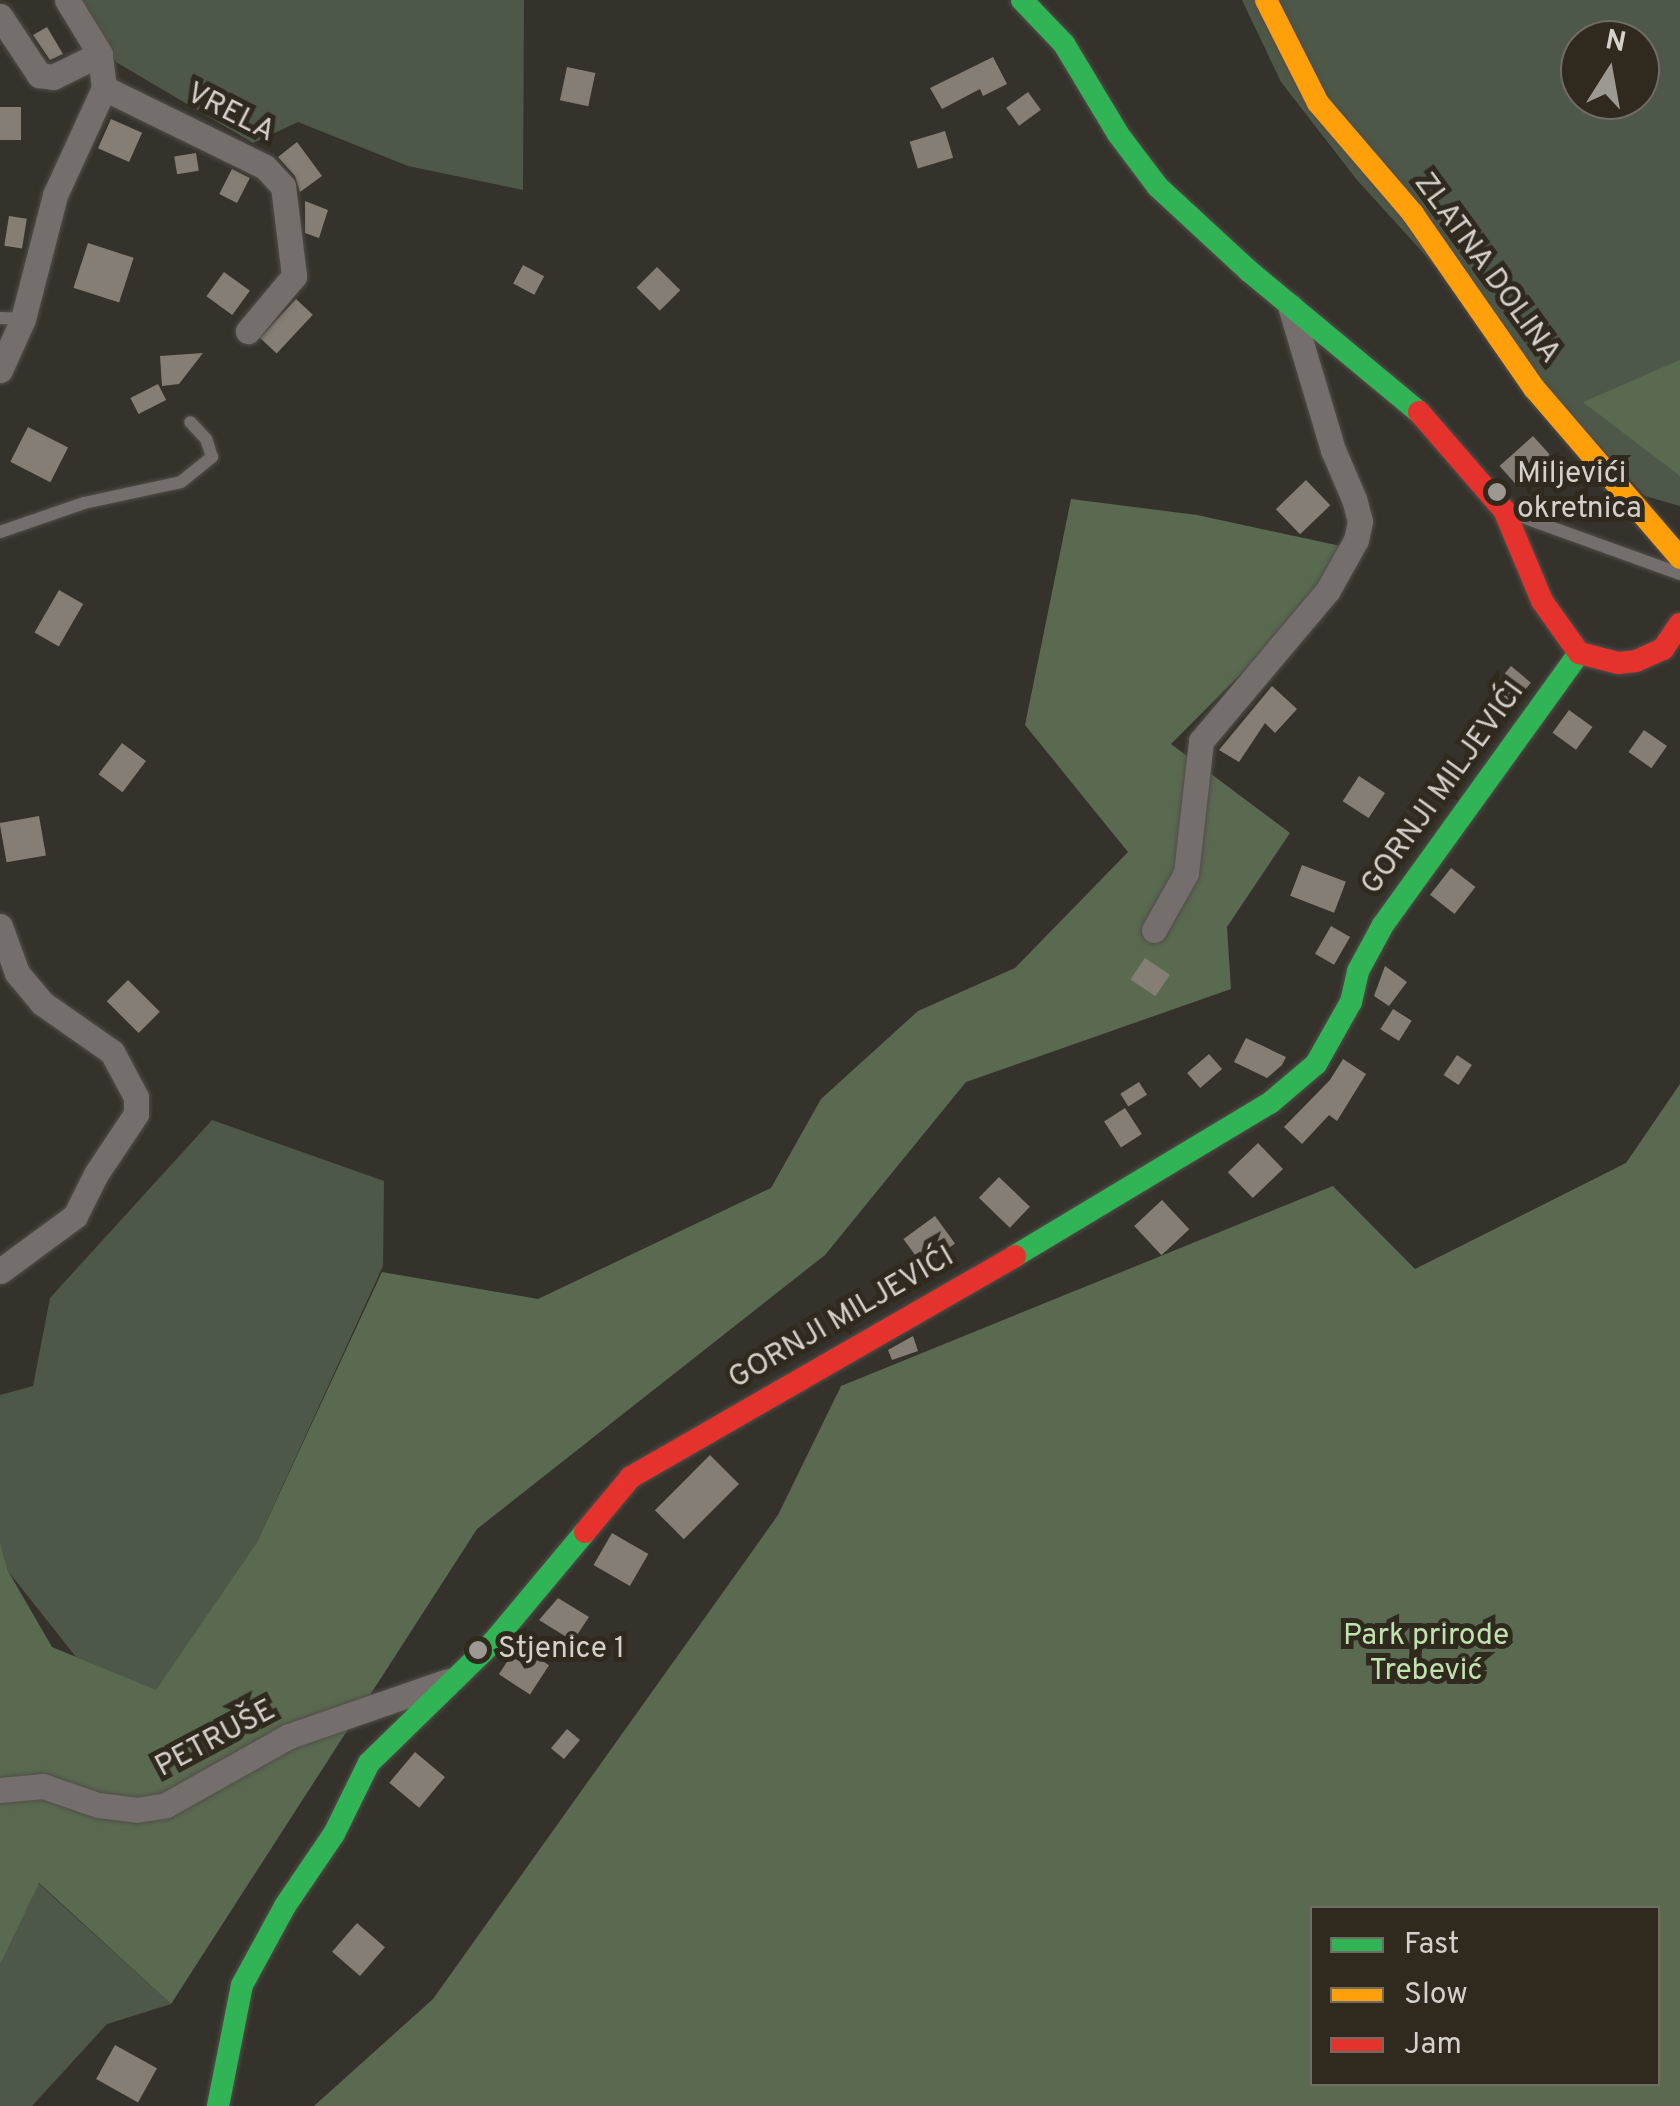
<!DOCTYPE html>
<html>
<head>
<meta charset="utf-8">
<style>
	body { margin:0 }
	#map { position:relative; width:1680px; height:2106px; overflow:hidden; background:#35322c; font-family:Overpass,sans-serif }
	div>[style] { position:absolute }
	.green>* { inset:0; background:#4e5848 }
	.forest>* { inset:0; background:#5a6a50 }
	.building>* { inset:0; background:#847e75; transform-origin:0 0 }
	.roads { filter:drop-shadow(0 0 2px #514e49) drop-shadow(0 0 2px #514e49) }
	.lane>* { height:12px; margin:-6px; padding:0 6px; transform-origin:6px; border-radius:6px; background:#746e6d }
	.street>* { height:25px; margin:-12.5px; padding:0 12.5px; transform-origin:12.5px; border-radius:12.5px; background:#746e6d }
	.fast>* { height:22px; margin:-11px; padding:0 11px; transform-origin:11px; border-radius:11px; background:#30b455 }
	.slow>* { height:22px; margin:-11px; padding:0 11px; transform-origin:11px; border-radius:11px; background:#ff9f0a }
	.jam>* { height:22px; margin:-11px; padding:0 11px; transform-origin:11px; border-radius:11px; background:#e5322d }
	.dots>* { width:28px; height:28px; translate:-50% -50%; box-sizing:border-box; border:5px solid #2f291e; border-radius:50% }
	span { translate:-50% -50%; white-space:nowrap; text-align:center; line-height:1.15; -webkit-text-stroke:10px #2f291e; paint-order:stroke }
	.street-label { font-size:30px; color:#d4d1ca }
	.poi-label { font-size:30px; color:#d4d1ca }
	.left { translate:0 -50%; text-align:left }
	.park-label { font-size:30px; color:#c0e3ae }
	.legend { position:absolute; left:1310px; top:1906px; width:350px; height:180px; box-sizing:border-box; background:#2f291e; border:2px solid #716c63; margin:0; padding:12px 18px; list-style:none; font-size:30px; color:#d4d1ca }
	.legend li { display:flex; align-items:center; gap:20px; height:50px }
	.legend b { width:50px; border:2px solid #716c63 }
	.north { position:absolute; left:1560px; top:20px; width:100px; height:100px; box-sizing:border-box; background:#2f291e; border:2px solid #716c63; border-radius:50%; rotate:11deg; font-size:28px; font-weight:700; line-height:40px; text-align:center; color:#d4d1ca }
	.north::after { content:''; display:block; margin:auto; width:35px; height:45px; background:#9c9993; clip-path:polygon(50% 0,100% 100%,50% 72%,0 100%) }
</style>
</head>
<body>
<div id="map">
	<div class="green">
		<i style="clip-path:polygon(75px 0,524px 0,523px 190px,408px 166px,298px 122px,253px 143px,116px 62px)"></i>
		<i style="clip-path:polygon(evenodd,1242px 0,1680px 0,1680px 506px,1645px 496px,1357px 180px,1281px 82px,1242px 0,1580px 40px,1640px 40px,1640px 100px,1580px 100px,1580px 40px)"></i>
		<i style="clip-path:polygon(212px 1120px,384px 1181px,383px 1266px,257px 1542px,156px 1691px,76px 1657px,8px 1571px,0 1542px,0 1395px,33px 1386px,50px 1298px)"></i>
		<i style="clip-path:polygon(38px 1883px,171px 2004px,107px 2024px,32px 2106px,0 2106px,0 1965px)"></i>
	</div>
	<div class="forest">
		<i style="clip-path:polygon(1680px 360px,1680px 476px,1583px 402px)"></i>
		<i style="clip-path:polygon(1071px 499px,1197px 515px,1364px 551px,1171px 744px,1290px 833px,1227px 927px,1231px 989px,966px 1082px,825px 1255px,477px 1529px,171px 2004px,39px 1883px,0 1965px,0 1542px,8px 1571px,52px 1647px,156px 1690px,257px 1542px,382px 1272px,538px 1299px,771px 1188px,821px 1099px,918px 1011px,1015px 968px,1128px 852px,1025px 725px)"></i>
		<i style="clip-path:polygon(evenodd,1680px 1084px,1680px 2106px,314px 2106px,433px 1999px,778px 1515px,841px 1386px,1333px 1186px,1415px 1269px,1626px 1163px,1680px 1084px,1658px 1908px,1658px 2084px,1312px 2084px,1312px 1908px,1658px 1908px)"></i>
	</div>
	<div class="building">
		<i style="clip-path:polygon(47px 27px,63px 54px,50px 60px,33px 35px)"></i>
		<i style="clip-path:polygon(993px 57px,1007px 84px,983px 96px,980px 89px,942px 109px,930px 88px)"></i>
		<i style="left:567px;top:67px;width:29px;height:34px;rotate:12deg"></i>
		<i style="left:1028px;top:92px;width:22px;height:27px;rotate:54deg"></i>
		<i style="left:0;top:107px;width:21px;height:33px"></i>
		<i style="left:111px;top:119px;width:34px;height:32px;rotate:24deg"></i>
		<i style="left:945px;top:131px;width:28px;height:37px;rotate:73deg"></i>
		<i style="clip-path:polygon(297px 142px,322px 176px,300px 192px,295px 176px,278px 157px)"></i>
		<i style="left:196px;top:153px;width:18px;height:22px;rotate:81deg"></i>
		<i style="left:232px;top:169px;width:20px;height:28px;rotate:27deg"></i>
		<i style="clip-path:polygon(305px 201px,328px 210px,319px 238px,305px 233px)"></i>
		<i style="left:9px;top:216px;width:18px;height:30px;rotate:9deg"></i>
		<i style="left:88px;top:243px;width:48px;height:47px;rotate:18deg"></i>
		<i style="left:523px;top:265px;width:24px;height:21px;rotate:28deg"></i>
		<i style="left:657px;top:267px;width:33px;height:29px;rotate:45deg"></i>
		<i style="left:224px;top:272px;width:32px;height:30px;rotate:36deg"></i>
		<i style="left:296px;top:299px;width:23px;height:53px;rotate:43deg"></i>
		<i style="clip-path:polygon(203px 353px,179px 384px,162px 386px,160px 356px)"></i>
		<i style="left:158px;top:384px;width:18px;height:31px;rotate:63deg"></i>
		<i style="left:28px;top:427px;width:45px;height:39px;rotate:27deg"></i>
		<i style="left:1533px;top:436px;width:25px;height:45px;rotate:48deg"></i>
		<i style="left:1306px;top:480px;width:35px;height:42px;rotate:46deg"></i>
		<i style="left:59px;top:590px;width:28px;height:49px;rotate:30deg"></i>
		<i style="left:1511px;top:666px;width:26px;height:28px;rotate:40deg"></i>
		<i style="clip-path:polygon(1272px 686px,1297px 709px,1275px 733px,1265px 723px,1239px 762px,1219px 750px)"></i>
		<i style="left:1569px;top:710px;width:29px;height:28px;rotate:36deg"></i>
		<i style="left:1644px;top:730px;width:28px;height:27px;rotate:35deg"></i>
		<i style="left:122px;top:743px;width:30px;height:39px;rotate:37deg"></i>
		<i style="left:1359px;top:776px;width:31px;height:30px;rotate:33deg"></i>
		<i style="left:39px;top:816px;width:40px;height:40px;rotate:80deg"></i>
		<i style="left:1302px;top:865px;width:47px;height:33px;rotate:21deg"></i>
		<i style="left:1451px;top:868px;width:31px;height:34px;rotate:38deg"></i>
		<i style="left:1331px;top:926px;width:22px;height:32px;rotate:30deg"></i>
		<i style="left:1145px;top:958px;width:30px;height:26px;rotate:34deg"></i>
		<i style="clip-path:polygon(1385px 966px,1407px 982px,1389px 1006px,1374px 996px)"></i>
		<i style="left:128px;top:980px;width:45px;height:30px;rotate:45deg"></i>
		<i style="left:1393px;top:1009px;width:22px;height:24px;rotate:32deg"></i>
		<i style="clip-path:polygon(1246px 1038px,1286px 1057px,1282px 1065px,1267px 1078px,1234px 1062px)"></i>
		<i style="left:1209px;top:1054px;width:20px;height:29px;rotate:49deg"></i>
		<i style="left:1457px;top:1055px;width:18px;height:24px;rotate:34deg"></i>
		<i style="clip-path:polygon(1343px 1059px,1366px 1074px,1337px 1121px,1329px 1115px,1302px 1144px,1284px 1127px,1330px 1080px)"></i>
		<i style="left:1139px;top:1082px;width:15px;height:22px;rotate:58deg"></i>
		<i style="left:1125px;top:1108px;width:31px;height:25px;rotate:57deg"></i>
		<i style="left:1258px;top:1143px;width:36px;height:42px;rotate:46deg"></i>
		<i style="left:999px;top:1177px;width:43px;height:29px;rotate:44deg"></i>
		<i style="left:1162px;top:1200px;width:40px;height:38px;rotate:47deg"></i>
		<i style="left:935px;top:1216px;width:34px;height:39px;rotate:54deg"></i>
		<i style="clip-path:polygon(913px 1336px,918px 1351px,892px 1360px,888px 1350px)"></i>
		<i style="left:710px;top:1455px;width:41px;height:78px;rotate:45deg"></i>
		<i style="left:612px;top:1533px;width:42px;height:37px;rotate:30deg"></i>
		<i style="clip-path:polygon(558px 1598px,589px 1617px,573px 1641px,539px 1620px)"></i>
		<i style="left:518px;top:1645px;width:37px;height:35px;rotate:33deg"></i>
		<i style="left:567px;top:1729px;width:17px;height:25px;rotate:40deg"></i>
		<i style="left:415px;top:1752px;width:39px;height:40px;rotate:40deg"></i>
		<i style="left:357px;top:1923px;width:37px;height:38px;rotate:41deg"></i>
		<i style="left:115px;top:2045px;width:48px;height:39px;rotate:29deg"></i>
	</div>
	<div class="roads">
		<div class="lane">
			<i style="left:0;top:318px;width:23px;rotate:2deg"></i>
			<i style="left:1511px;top:513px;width:180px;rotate:19.8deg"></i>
			<i style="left:0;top:532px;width:89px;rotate:-19deg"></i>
			<i style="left:84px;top:503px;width:99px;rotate:-12.2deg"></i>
			<i style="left:181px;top:482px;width:40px;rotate:-39deg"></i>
			<i style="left:212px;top:457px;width:19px;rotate:-108deg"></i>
			<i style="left:206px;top:439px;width:23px;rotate:-133deg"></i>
		</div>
		<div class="street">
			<i style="left:0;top:16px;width:71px;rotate:56.5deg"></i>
			<i style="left:39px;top:75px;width:14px;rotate:8deg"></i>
			<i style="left:53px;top:77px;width:52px;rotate:-26.1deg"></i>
			<i style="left:104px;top:88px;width:179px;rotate:26.1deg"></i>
			<i style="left:265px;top:167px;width:26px;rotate:47deg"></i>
			<i style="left:283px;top:186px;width:91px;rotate:83deg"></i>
			<i style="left:294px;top:276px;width:72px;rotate:129.9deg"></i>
			<i style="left:0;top:370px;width:56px;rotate:-65.7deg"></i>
			<i style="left:23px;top:319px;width:128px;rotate:-75.5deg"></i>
			<i style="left:55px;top:195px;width:118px;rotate:-65.4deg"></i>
			<i style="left:104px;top:88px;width:34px;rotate:-97deg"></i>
			<i style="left:100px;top:54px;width:63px;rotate:-121.4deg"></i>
			<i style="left:0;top:926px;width:50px;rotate:70.1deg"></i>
			<i style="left:17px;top:973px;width:39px;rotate:50deg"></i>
			<i style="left:42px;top:1003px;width:85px;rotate:35deg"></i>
			<i style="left:112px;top:1052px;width:51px;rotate:61.9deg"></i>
			<i style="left:136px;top:1097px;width:17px;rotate:90deg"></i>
			<i style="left:136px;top:1114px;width:72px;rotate:123.7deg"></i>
			<i style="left:96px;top:1174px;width:47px;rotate:116.6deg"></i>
			<i style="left:75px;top:1216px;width:93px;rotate:143.7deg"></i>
			<i style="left:1154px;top:930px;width:65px;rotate:-60.7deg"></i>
			<i style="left:1186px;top:873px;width:133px;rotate:-83.5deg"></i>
			<i style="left:1201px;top:741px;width:197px;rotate:-49.9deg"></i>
			<i style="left:1328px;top:590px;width:57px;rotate:-60.8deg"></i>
			<i style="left:1356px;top:540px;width:19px;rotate:-78deg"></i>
			<i style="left:1360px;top:521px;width:23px;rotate:-105deg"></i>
			<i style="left:1354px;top:499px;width:53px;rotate:-113.2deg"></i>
			<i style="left:1333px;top:450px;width:150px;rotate:-106.6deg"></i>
			<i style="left:0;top:1790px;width:43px;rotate:-5.3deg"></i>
			<i style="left:43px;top:1786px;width:58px;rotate:19.1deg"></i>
			<i style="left:98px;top:1805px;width:38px;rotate:7deg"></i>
			<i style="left:136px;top:1810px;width:30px;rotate:-9deg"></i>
			<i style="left:166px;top:1805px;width:141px;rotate:-29.3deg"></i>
			<i style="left:289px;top:1736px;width:168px;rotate:-19.1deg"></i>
		</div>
		<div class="fast">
			<i style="left:1022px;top:0;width:61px;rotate:46.3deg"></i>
			<i style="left:1064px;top:44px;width:105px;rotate:59deg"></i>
			<i style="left:1118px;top:134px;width:66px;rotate:53deg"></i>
			<i style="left:1158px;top:187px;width:124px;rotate:42.7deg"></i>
			<i style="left:1249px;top:271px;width:221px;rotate:39.7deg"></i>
			<i style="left:1015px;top:1256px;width:297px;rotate:-31deg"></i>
			<i style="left:1270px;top:1103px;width:60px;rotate:-40.3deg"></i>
			<i style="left:1316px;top:1064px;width:71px;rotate:-60.6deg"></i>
			<i style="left:1351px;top:1002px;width:32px;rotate:-77deg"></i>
			<i style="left:1358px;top:971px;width:52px;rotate:-61.5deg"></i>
			<i style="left:1383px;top:925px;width:335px;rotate:-54.2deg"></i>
			<i style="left:218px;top:2106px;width:123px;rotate:-78.8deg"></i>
			<i style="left:242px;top:1985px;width:90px;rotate:-61.4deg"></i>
			<i style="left:285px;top:1906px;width:87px;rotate:-55.8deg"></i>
			<i style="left:334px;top:1834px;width:79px;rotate:-63.8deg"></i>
			<i style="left:369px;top:1763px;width:175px;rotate:-44.3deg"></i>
			<i style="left:494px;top:1641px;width:142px;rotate:-50.1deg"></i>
		</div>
		<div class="slow">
			<i style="left:1266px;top:0;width:115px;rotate:63.2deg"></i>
			<i style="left:1318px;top:103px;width:146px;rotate:49.4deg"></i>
			<i style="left:1413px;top:214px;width:212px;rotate:55.2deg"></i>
			<i style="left:1534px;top:388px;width:224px;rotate:49.3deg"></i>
		</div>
		<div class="jam">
			<i style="left:1419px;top:412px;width:130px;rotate:49.1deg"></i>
			<i style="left:1504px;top:510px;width:99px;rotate:67.3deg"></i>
			<i style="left:1542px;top:601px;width:64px;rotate:54.6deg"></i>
			<i style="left:1579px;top:653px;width:40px;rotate:14.4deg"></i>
			<i style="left:1618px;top:663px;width:18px;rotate:-6deg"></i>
			<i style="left:1636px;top:661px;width:30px;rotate:-24deg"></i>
			<i style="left:1663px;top:649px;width:30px;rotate:-56deg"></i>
			<i style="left:585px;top:1532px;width:72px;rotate:-50.1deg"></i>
			<i style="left:631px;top:1477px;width:443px;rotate:-29.9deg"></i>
		</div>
	</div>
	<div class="dots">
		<i style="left:1497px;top:492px;background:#9c9993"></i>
		<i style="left:478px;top:1650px;background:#9c9993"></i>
	</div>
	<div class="street-label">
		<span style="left:230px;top:114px;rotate:27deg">VRELA</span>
		<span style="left:1486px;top:269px;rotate:54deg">ZLATNA DOLINA</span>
		<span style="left:1444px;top:789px;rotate:-54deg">GORNJI MILJEVIĆI</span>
		<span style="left:842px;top:1319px;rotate:-30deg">GORNJI MILJEVIĆI</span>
		<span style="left:216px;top:1740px;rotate:-28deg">PETRUŠE</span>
	</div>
	<div class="poi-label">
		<span class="left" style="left:1517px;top:492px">Miljevići<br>okretnica</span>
		<span class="left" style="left:498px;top:1650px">Stjenice 1</span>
	</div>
	<div class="park-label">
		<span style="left:1426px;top:1654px">Park prirode<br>Trebević</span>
	</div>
	<ul class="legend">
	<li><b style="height:12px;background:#30b455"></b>Fast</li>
	<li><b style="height:12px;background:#ff9f0a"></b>Slow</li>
	<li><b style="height:12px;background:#e5322d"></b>Jam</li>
	</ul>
	<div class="north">N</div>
</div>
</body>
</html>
